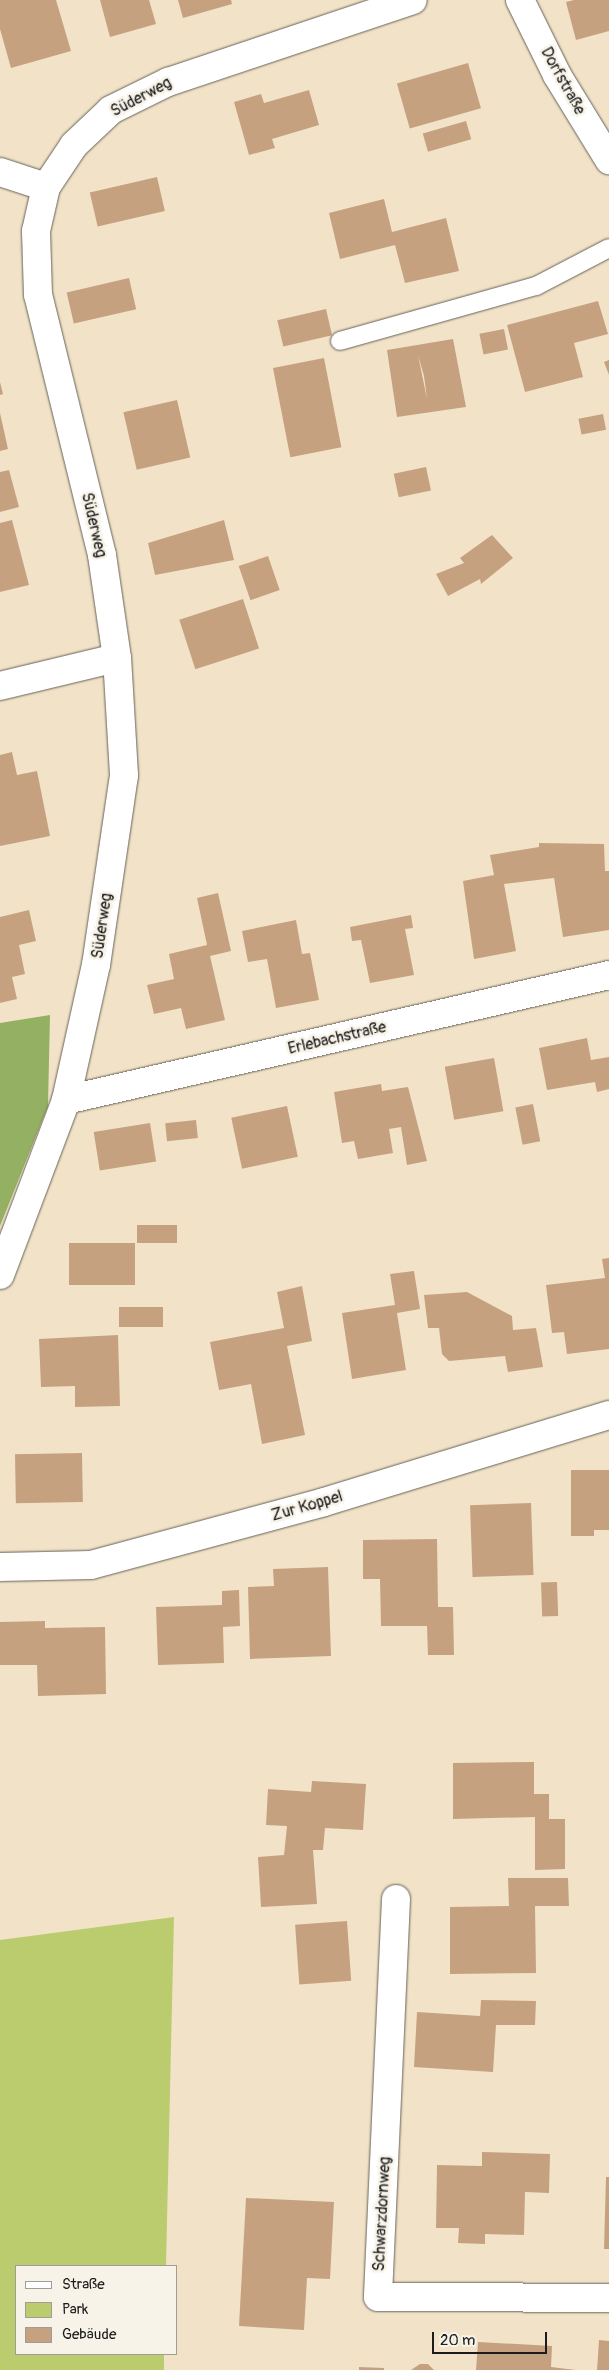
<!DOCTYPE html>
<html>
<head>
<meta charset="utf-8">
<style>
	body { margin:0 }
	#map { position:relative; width:609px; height:2370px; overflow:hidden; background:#f2e3c8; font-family:Pangolin,sans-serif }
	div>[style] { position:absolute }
	.green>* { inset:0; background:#bbcc6f }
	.forest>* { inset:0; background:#94b062 }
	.building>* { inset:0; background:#c6a180; transform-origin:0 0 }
	.roads { filter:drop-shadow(0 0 1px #676258) drop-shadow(0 0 1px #676258) }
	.service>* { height:18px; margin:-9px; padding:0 9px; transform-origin:9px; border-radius:9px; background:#fff }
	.minor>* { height:28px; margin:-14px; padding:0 14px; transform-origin:14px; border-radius:14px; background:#fff }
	span { translate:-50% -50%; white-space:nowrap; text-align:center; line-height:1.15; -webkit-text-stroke:5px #f7f3e8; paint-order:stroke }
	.street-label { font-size:16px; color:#1c1c1c }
	.legend { position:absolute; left:15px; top:2265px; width:162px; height:90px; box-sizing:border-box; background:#f7f3e8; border:1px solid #9f9d96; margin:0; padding:6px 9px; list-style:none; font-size:15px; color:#1c1c1c }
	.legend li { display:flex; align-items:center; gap:10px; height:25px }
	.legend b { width:25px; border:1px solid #9f9d96 }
	.scale { position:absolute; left:432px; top:2332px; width:115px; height:22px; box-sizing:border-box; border:2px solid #1c1c1c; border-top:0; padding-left:6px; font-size:15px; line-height:18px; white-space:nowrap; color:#1c1c1c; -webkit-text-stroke:4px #f7f3e8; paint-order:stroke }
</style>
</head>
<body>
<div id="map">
	<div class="green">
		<i style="clip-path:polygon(174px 1917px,166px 2266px,16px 2266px,16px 2354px,164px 2354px,164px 2370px,0 2370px,0 1940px)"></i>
	</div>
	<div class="forest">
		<i style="clip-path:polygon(50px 1015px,48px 1106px,0 1226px,0 1023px)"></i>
	</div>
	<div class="building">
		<i style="clip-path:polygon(0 0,56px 0,71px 51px,11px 68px,0 29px)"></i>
		<i style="clip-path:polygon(100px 0,149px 0,156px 24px,110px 37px)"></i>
		<i style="clip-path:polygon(178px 0,231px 0,232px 4px,183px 18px)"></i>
		<i style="clip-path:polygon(574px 0,609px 0,609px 31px,576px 40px,566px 2px)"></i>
		<i style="left:468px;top:63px;width:47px;height:74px;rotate:74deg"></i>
		<i style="clip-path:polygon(309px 90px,319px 125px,272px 139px,275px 148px,249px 155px,234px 102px,261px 94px,264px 103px)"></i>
		<i style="left:466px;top:121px;width:19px;height:45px;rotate:74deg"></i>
		<i style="left:157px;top:177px;width:35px;height:69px;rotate:77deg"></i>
		<i style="clip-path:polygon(384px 199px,392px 232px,446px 218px,459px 271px,405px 283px,395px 245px,340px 259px,329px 213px)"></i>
		<i style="left:129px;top:278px;width:32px;height:64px;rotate:77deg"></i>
		<i style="clip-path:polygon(598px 301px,608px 334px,574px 343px,583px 377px,525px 392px,507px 325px)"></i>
		<i style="left:326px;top:309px;width:27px;height:50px;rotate:77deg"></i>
		<i style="left:504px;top:329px;width:21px;height:25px;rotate:79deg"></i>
		<i style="clip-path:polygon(evenodd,453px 339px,466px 407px,397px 417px,387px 350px,453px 339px,418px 355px,424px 376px,427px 399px,418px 355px)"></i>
		<i style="left:324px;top:358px;width:91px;height:52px;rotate:79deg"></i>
		<i style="clip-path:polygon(609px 360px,609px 375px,604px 362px)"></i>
		<i style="clip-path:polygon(0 382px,3px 394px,0 395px)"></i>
		<i style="left:177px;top:400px;width:59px;height:55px;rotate:77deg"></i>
		<i style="clip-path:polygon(0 413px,8px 449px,0 451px)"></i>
		<i style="left:603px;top:414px;width:16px;height:25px;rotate:79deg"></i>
		<i style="left:426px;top:467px;width:24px;height:33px;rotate:78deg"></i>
		<i style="clip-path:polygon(9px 470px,19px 507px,0 512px,0 472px)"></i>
		<i style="clip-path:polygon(12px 520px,29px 585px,0 592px,0 523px)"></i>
		<i style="clip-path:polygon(224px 520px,234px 560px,155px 575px,148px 543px)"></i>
		<i style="clip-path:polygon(492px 535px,513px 558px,481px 584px,480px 579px,448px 596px,436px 574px,464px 563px,460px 558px)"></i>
		<i style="left:268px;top:556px;width:36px;height:31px;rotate:71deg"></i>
		<i style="left:243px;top:599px;width:52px;height:67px;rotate:72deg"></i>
		<i style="clip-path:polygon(12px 752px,17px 775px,37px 771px,50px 836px,0 846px,0 755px)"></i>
		<i style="clip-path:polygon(539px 843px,604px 844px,605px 871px,609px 871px,609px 930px,563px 937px,554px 878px,504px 884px,516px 951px,474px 959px,463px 881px,494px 875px,490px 855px,539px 847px)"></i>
		<i style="clip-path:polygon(218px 893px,231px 951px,210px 956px,225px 1020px,186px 1029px,181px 1008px,154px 1014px,147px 985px,174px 979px,169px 954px,207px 945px,197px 898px)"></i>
		<i style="clip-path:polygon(29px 910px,36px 941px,19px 945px,25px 974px,12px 977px,17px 999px,0 1003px,0 917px)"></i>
		<i style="clip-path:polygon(411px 915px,413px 928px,405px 929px,414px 975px,370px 983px,361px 940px,352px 941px,350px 927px)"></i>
		<i style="clip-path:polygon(296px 920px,302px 954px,310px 953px,319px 1000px,276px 1008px,267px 959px,248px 962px,242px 931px)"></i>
		<i style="clip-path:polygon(587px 1038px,591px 1060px,609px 1057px,609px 1089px,597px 1092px,595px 1082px,547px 1090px,539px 1048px)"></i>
		<i style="left:494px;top:1058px;width:54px;height:50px;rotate:80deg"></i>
		<i style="clip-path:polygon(381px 1084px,382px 1091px,408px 1087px,427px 1161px,407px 1165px,401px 1127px,389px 1129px,393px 1153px,358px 1159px,354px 1141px,342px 1143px,334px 1092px)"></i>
		<i style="left:533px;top:1104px;width:38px;height:18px;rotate:79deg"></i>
		<i style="left:287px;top:1106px;width:52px;height:57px;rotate:78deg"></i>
		<i style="left:196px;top:1120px;width:18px;height:31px;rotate:84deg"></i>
		<i style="left:150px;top:1123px;width:39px;height:57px;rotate:81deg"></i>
		<i style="left:137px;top:1225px;width:40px;height:18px"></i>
		<i style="left:69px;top:1243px;width:66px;height:42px"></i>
		<i style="clip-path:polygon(609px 1258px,609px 1349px,567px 1354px,564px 1332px,552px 1333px,546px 1285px,605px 1278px,602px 1259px)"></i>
		<i style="clip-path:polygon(414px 1271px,420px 1309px,397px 1313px,406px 1370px,352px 1379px,342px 1313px,395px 1305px,390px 1274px)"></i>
		<i style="clip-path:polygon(302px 1286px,312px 1341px,287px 1346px,305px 1435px,262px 1444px,251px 1384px,219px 1390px,210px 1342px,284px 1328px,277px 1292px)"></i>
		<i style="clip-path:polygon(467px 1292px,512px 1316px,513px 1330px,536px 1328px,543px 1367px,508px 1372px,505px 1356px,449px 1361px,442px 1354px,439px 1328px,428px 1328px,424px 1295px)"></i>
		<i style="left:163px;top:1307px;width:20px;height:44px;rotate:90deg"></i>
		<i style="clip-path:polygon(118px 1335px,120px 1406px,75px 1407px,75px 1386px,41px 1387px,39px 1339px)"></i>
		<i style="left:82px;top:1453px;width:49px;height:67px;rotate:89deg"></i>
		<i style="clip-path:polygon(571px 1470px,609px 1470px,609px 1530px,594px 1530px,594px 1536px,571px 1536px)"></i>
		<i style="left:531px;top:1503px;width:72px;height:61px;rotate:88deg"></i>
		<i style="clip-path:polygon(437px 1539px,438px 1607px,453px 1607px,454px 1655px,428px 1655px,427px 1626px,381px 1626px,380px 1579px,363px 1579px,363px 1540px)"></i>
		<i style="clip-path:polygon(328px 1567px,331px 1656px,250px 1659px,248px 1587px,274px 1586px,273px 1569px)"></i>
		<i style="left:557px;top:1582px;width:34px;height:16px;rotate:88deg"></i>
		<i style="clip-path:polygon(239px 1590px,240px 1626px,223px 1627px,224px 1663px,158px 1665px,156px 1607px,222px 1605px,222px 1591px)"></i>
		<i style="clip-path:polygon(45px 1621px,45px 1628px,105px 1627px,106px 1694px,38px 1696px,37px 1665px,0 1665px,0 1622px)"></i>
		<i style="clip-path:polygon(534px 1762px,534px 1794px,549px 1794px,549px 1819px,565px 1819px,565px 1869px,535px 1870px,535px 1817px,453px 1819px,453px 1763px)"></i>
		<i style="clip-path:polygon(312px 1781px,366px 1784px,363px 1830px,325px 1828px,323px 1850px,313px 1850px,317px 1904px,261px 1907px,258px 1857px,284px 1855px,287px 1826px,266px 1825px,268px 1789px,311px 1792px)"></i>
		<i style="clip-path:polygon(508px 1878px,568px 1878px,569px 1906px,535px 1906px,536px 1973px,450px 1974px,450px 1907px,509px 1906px)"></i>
		<i style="left:347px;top:1921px;width:60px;height:52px;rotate:86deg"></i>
		<i style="clip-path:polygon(481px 2000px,536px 2001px,535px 2025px,496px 2025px,493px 2072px,414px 2067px,417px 2012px,480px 2016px)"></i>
		<i style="clip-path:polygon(482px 2152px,550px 2154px,549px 2193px,525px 2192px,524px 2235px,485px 2234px,485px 2244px,458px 2243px,459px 2228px,436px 2228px,437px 2165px,482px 2166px)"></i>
		<i style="clip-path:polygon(606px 2177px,609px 2177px,609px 2249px,604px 2249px)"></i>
		<i style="clip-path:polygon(246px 2198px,334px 2202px,330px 2279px,307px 2278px,304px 2330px,239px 2326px)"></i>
		<i style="clip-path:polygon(599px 2340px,609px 2341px,609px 2370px,597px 2370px)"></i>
		<i style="clip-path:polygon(478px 2342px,552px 2346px,551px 2367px,576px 2370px,476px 2370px)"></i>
		<i style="clip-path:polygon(420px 2364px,428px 2364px,434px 2370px,411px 2370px)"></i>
		<i style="clip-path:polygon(359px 2367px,384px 2368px,384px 2370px,359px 2370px)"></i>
	</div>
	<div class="roads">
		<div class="service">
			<i style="left:340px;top:341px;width:204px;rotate:-15.7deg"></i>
			<i style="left:536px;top:286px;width:82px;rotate:-27.5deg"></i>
		</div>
		<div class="minor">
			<i style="left:520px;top:0;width:84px;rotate:63.7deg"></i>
			<i style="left:557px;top:75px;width:100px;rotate:58.5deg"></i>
			<i style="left:0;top:172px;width:48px;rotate:18.1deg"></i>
			<i style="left:0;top:686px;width:120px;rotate:-13.5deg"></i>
			<i style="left:66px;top:1100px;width:557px;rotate:-12.96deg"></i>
			<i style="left:0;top:1275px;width:187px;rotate:-69.3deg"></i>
			<i style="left:66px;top:1100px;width:138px;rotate:-77.5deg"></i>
			<i style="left:96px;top:965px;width:192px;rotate:-81.6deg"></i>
			<i style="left:124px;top:775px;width:117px;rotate:-93.4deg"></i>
			<i style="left:117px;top:658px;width:104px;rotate:-98.3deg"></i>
			<i style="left:102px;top:555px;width:268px;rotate:-103.8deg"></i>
			<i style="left:38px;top:295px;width:64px;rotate:-91.8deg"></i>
			<i style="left:36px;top:231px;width:45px;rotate:-77.2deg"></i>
			<i style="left:46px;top:187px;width:50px;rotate:-56.3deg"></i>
			<i style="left:74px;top:145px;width:51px;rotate:-43.4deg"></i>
			<i style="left:111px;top:110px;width:64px;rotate:-26.2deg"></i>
			<i style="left:168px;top:82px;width:258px;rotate:-18.5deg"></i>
			<i style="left:0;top:1567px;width:91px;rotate:-1.3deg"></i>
			<i style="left:91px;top:1565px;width:241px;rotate:-15.1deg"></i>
			<i style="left:324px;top:1502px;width:298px;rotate:-17deg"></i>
			<i style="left:396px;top:1899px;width:398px;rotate:92.6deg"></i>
			<i style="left:378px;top:2297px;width:231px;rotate:0.2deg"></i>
		</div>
	</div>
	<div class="street-label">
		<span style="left:563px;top:81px;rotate:61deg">Dorfstraße</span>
		<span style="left:141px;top:97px;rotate:-28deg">Süderweg</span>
		<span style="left:94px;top:525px;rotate:77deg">Süderweg</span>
		<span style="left:102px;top:926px;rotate:-82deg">Süderweg</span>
		<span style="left:337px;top:1038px;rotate:-13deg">Erlebachstraße</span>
		<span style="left:307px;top:1506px;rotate:-16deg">Zur Koppel</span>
		<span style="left:382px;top:2214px;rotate:-87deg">Schwarzdornweg</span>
	</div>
	<ul class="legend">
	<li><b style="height:6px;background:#fff"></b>Straße</li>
	<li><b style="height:14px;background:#bbcc6f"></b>Park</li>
	<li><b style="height:14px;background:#c6a180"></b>Gebäude</li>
	</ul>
	<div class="scale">20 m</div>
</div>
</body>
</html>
